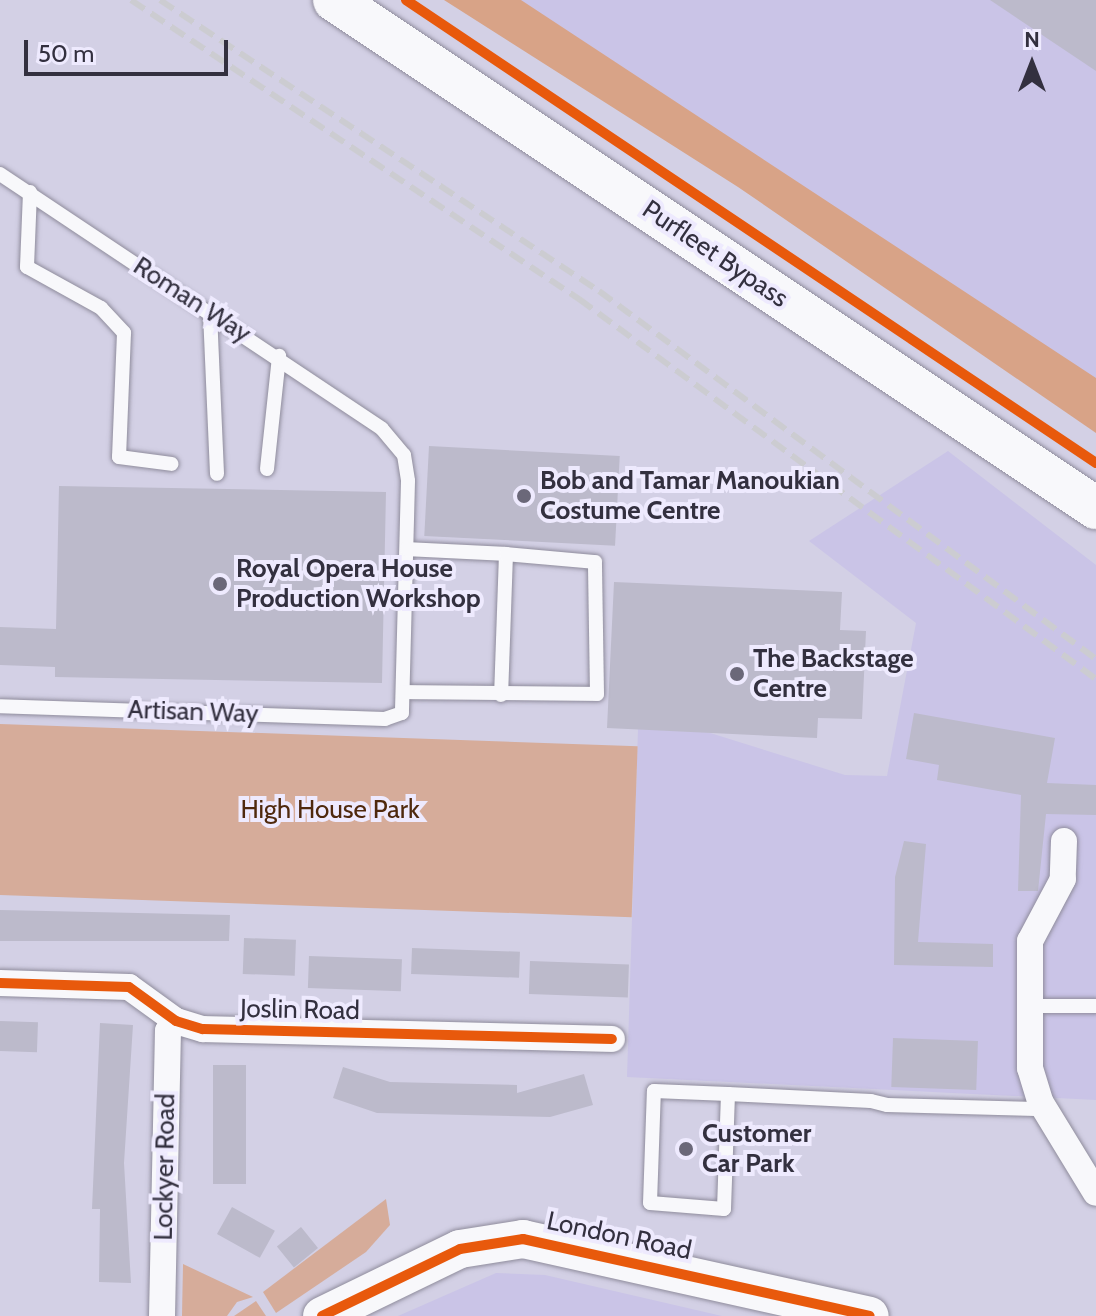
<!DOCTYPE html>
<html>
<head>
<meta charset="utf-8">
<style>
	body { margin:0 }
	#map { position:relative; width:1096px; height:1316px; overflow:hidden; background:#d3d0e5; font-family:Cabin,sans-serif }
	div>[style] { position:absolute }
	.built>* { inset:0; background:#cac4e7 }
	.green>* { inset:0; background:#d6ac9a; transform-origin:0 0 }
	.forest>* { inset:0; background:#d8a387 }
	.building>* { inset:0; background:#bcbacb; transform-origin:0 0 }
	.roads { filter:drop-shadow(0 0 2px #8f8c9c) drop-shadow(0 0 2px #8f8c9c) }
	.lane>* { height:14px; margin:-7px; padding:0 7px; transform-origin:7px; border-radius:7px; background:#f8f8fb }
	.street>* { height:26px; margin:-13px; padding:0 13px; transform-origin:13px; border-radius:13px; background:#f8f8fb }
	.secondary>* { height:38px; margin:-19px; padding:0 19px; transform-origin:19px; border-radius:19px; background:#f8f8fb }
	.primary>* { height:42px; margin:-21px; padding:0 21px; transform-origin:21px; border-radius:21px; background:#f8f8fb }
	.rail>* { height:6px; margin-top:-3px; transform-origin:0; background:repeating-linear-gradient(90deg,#ccccd1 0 16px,transparent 0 24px) }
	.cycleway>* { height:10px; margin:-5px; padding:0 5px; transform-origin:5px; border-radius:5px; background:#e8590c }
	.dots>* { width:22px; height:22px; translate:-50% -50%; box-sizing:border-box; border:4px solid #eeeafe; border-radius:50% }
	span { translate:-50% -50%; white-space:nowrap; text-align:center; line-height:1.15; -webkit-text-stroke:8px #eeeafe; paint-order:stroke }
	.street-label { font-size:26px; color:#33303f }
	.poi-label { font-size:26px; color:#33303f; font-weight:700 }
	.left { translate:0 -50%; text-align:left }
	.park-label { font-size:26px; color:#4f290d }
	.north { position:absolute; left:992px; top:24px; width:80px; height:80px; -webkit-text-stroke:6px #eeeafe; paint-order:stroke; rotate:0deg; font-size:22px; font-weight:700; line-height:32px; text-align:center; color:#33303f }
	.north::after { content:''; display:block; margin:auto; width:28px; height:36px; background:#33303f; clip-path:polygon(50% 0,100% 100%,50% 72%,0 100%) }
	.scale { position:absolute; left:24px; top:40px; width:204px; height:36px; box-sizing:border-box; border:4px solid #33303f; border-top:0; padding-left:10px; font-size:24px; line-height:28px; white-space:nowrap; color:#33303f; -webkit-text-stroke:6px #eeeafe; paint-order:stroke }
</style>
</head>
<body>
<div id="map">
	<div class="built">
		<i style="clip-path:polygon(509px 0,1096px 0,1096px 399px)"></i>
		<i style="clip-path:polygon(948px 451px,1096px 565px,1096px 1100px,627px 1077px,638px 729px,707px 732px,845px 775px,887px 776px,916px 623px,809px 541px)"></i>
		<i style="clip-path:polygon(496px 1273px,545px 1275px,722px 1316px,398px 1316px)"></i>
	</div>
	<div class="green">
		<i style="left:0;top:724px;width:638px;height:171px;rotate:2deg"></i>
		<i style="clip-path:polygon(386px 1199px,390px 1225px,366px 1252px,276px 1313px,263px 1292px)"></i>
		<i style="clip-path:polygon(183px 1264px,253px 1297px,237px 1302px,227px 1316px,182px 1316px)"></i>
		<i style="clip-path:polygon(256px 1301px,266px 1316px,234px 1316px)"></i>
	</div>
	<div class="forest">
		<i style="clip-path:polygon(444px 0,521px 0,1096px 378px,1096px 433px,738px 187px)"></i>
	</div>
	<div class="building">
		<i style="clip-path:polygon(990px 0,1096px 0,1096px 71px)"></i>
		<i style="left:429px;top:446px;width:191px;height:90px;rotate:3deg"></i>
		<i style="clip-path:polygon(59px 486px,386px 492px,382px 683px,55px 677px,55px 667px,0 665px,0 627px,56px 629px)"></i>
		<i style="clip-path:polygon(614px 582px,842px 592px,840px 630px,866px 631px,862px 719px,818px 718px,817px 738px,607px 728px)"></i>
		<i style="clip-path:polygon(914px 713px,1055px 738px,1047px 783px,1096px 785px,1096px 815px,1046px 814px,1038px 891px,1018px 891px,1021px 795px,937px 780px,939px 765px,906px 759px)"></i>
		<i style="clip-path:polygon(904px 841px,926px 844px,918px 942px,993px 944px,993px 967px,894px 965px,895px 877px)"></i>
		<i style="clip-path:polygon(0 910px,230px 915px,229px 941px,0 941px)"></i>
		<i style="left:244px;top:938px;width:52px;height:36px;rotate:2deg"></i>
		<i style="left:412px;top:948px;width:108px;height:26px;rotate:2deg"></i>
		<i style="left:309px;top:956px;width:93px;height:32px;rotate:2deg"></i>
		<i style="left:530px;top:961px;width:99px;height:33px;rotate:2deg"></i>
		<i style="left:0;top:1021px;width:38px;height:30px;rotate:2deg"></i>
		<i style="clip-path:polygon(100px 1023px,133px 1025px,124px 1163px,131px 1283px,99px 1282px,100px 1209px,92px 1209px)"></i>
		<i style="left:893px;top:1038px;width:85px;height:49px;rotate:2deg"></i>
		<i style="left:213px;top:1065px;width:33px;height:119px"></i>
		<i style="clip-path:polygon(343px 1067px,390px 1082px,517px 1085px,517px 1093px,584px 1074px,593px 1105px,550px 1117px,377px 1113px,333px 1098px)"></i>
		<i style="left:232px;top:1207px;width:49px;height:31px;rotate:29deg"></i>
		<i style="left:301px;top:1227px;width:27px;height:31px;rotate:51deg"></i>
	</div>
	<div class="roads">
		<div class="lane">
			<i style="left:0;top:174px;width:459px;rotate:33.7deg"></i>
			<i style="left:382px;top:429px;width:34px;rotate:50deg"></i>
			<i style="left:404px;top:455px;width:26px;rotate:81deg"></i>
			<i style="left:408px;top:481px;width:232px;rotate:91.5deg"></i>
			<i style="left:402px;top:713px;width:18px;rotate:161deg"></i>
			<i style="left:385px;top:719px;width:385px;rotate:-178.1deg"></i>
			<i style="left:30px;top:192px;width:75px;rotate:92.3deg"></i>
			<i style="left:27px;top:267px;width:85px;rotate:29deg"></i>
			<i style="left:101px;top:308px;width:34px;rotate:47deg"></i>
			<i style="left:124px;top:333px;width:124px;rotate:92.3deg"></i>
			<i style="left:119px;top:457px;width:53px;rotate:7.5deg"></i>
			<i style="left:210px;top:313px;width:161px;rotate:87.5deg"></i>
			<i style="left:267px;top:469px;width:114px;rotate:-83.9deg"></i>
			<i style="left:407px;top:549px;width:99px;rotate:2.9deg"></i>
			<i style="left:506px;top:554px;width:141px;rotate:92deg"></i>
			<i style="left:403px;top:692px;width:194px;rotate:0.6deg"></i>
			<i style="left:597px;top:694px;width:132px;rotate:-90.9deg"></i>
			<i style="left:595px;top:562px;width:89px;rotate:-174.9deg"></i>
			<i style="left:1027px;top:1006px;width:69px"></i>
			<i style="left:728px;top:1094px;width:115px;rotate:92deg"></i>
			<i style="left:724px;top:1209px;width:74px;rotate:-175.4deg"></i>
			<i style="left:650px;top:1203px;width:112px;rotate:-88deg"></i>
			<i style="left:654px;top:1091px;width:74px;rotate:2.3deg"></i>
			<i style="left:728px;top:1094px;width:143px;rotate:2.8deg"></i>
			<i style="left:871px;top:1101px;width:16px;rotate:14deg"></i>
			<i style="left:887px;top:1105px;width:158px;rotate:1.5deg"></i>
		</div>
		<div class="street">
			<i style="left:1064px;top:841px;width:38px;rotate:92deg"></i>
			<i style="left:1063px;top:879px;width:70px;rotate:118deg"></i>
			<i style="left:1030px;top:941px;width:127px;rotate:90deg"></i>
			<i style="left:1030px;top:1068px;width:37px;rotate:73deg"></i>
			<i style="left:1041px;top:1103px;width:105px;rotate:58.6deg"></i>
			<i style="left:0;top:983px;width:129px;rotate:1.8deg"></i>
			<i style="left:129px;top:987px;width:58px;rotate:35.9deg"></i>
			<i style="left:176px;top:1021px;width:28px;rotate:17deg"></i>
			<i style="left:203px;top:1029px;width:409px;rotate:1.4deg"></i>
			<i style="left:162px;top:1316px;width:285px;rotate:-88.8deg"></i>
			<i style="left:168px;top:1031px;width:13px;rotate:-51deg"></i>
		</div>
		<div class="secondary">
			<i style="left:322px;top:1316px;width:153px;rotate:-25.9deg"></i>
			<i style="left:460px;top:1249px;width:64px;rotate:-9deg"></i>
			<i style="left:523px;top:1239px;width:355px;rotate:12.5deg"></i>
		</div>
		<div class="primary">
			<i style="left:334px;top:0;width:916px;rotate:33.69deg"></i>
		</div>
	</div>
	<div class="rail">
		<i style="left:131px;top:0;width:539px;rotate:33.72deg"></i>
		<i style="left:579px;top:299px;width:642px;rotate:36.32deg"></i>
		<i style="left:160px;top:0;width:527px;rotate:33.54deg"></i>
		<i style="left:599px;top:291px;width:618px;rotate:36.52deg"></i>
	</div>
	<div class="cycleway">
		<i style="left:406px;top:0;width:831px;rotate:33.86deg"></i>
		<i style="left:0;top:983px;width:129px;rotate:1.8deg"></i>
		<i style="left:129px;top:987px;width:58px;rotate:35.9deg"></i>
		<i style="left:176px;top:1021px;width:28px;rotate:17deg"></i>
		<i style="left:203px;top:1029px;width:409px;rotate:1.4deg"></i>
		<i style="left:322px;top:1316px;width:153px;rotate:-25.9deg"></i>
		<i style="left:460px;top:1249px;width:64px;rotate:-9deg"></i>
		<i style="left:523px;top:1239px;width:355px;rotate:12.5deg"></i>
	</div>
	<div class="dots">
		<i style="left:524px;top:496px;background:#6b6879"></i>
		<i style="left:220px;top:584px;background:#6b6879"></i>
		<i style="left:737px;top:674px;background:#6b6879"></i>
		<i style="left:686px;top:1149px;background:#6b6879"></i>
	</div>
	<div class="street-label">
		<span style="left:715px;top:254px;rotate:34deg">Purfleet Bypass</span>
		<span style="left:192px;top:300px;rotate:33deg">Roman Way</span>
		<span style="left:193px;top:712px;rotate:2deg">Artisan Way</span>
		<span style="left:300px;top:1010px;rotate:1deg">Joslin Road</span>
		<span style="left:165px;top:1167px;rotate:-89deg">Lockyer Road</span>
		<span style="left:619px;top:1236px;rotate:12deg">London Road</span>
	</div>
	<div class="poi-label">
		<span class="left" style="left:540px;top:496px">Bob and Tamar Manoukian<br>Costume Centre</span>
		<span class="left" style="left:236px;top:584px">Royal Opera House<br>Production Workshop</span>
		<span class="left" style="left:753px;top:674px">The Backstage<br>Centre</span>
		<span class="left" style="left:702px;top:1149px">Customer<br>Car Park</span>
	</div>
	<div class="park-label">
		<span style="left:330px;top:810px">High House Park</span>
	</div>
	<div class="north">N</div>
	<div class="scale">50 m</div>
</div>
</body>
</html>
